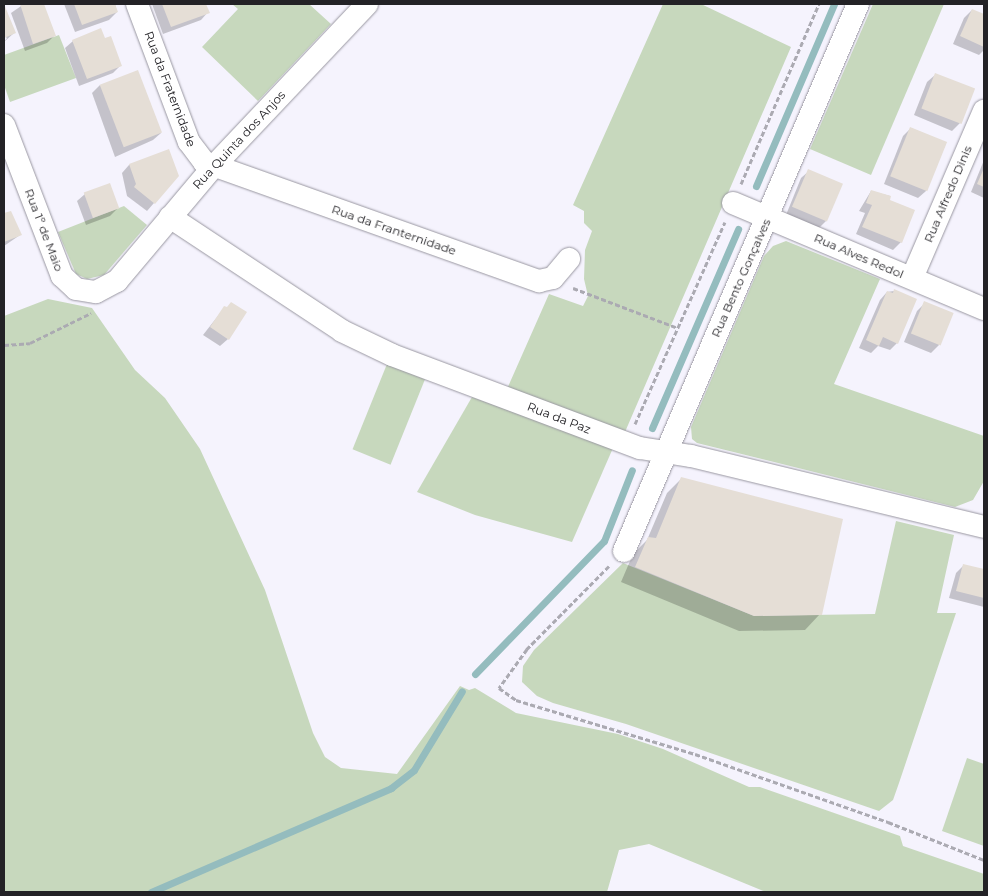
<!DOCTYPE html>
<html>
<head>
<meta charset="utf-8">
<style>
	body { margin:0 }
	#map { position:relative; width:988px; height:896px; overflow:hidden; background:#f5f3fd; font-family:Montserrat,sans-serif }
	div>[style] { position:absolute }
	.green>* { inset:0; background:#c7d8bd; transform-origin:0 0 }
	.shadow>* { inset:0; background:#0003 }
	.stream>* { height:7px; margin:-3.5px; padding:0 3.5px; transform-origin:3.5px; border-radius:3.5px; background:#94bcbe }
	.building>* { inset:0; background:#e5ded6; transform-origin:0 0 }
	.path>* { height:3px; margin-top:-1.5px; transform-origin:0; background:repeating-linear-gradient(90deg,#abaab2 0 5px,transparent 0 7.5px) }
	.roads { filter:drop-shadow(0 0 1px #9997a1) drop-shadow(0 0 1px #9997a1) }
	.minor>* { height:22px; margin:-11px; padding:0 11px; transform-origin:11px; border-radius:11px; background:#fff }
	span { translate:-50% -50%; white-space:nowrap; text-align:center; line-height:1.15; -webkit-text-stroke:4px #fff; paint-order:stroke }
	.street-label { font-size:12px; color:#232226 }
	.frame { position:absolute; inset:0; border:5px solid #232226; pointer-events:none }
</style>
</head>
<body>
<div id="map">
	<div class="green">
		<i style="clip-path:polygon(232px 4px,309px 4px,331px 24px,258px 101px,202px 47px,238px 9px)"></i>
		<i style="clip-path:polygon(663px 4px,701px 4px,791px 47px,625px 432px,507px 389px,549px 294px,583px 306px,588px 296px,584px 279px,585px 250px,592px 231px,584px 223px,584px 211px,573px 205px)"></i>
		<i style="clip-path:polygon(873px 4px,944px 4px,871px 175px,810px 149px)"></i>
		<i style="clip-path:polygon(59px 35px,76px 78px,10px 102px,4px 85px,4px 55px)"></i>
		<i style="clip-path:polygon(124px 206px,147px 225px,104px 275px,87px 279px,76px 274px,58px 232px)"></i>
		<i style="clip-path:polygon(786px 241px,880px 279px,834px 384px,984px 436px,984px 481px,973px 500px,955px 507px,697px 443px,692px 439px,691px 427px,764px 256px,773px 246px)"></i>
		<i style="clip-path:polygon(48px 299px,92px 308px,135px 370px,165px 398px,200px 449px,265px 590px,313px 733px,325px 757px,341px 768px,397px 774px,460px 686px,469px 690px,475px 688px,516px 713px,618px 734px,663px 749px,749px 787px,760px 787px,900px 836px,903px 846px,984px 874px,984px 892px,766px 892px,649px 844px,619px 850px,607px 892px,4px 892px,4px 316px)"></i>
		<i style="left:387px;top:364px;width:41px;height:92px;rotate:22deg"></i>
		<i style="clip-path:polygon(472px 397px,613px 448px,572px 542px,475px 515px,417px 492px)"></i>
		<i style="clip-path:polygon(896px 521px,954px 535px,937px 613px,956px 613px,899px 783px,893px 800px,879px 811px,626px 724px,553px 703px,537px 696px,522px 682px,523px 666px,534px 650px,623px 563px,754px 616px,875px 614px)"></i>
		<i style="clip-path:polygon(967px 758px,984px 764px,984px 846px,942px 831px)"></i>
	</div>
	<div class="shadow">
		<i style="clip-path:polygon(24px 4px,43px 4px,55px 35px,47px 43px,25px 51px,11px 13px)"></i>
		<i style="clip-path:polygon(64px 4px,115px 4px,117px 12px,109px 20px,75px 32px)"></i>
		<i style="clip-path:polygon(152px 4px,205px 4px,208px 12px,201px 20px,163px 34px)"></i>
		<i style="clip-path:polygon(4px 9px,14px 33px,4px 42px,7px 38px,4px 36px)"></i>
		<i style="clip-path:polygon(972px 10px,984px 16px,984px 50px,979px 55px,953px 44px,964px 18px)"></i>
		<i style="clip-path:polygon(73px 41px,120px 66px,113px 73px,79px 86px,65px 48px)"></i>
		<i style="clip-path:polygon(935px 75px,960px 123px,952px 131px,914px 115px,927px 82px)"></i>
		<i style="clip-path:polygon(100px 85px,161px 133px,153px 140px,115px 157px,92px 93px)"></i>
		<i style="clip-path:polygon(911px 128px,946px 143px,926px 191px,918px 198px,884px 184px,903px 136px)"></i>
		<i style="clip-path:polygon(168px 151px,154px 203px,147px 211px,127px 196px,122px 173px,129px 165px)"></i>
		<i style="clip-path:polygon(984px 160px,984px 198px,971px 192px)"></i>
		<i style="clip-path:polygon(809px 171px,827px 220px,819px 228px,786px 215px,801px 178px)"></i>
		<i style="clip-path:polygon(871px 191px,890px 196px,888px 201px,901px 242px,893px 250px,856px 234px,865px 213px,859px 211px)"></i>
		<i style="clip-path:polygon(85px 194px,118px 208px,110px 216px,86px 225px,77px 201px)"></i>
		<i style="clip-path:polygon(10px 212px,20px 235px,4px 246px,4px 215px)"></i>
		<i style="clip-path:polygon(894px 291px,897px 343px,890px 350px,878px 346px,871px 353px,859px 348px,880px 300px,887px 292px)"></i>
		<i style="clip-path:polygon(925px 303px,939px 345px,931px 353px,904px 342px,917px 311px)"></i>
		<i style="clip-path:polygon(225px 307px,228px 339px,220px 346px,203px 335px)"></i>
		<i style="clip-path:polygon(682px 478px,820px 614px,805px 630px,739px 631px,621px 582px,633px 554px,647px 540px,667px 493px)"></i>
		<i style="clip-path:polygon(964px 565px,984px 570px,984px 607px,949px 598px,956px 573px)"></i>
	</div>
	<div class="stream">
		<i style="left:756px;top:186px;width:198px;rotate:-66.8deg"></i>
		<i style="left:652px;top:428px;width:217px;rotate:-66.6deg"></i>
		<i style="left:475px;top:674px;width:185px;rotate:-45.9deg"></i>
		<i style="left:604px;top:541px;width:76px;rotate:-68.5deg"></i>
		<i style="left:151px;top:892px;width:262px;rotate:-23.4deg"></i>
		<i style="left:391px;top:788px;width:29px;rotate:-38deg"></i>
		<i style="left:414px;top:770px;width:92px;rotate:-58.7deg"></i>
	</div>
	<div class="building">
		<i style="clip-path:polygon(4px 4px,16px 33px,4px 38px)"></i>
		<i style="clip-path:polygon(20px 4px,44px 4px,56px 36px,33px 44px)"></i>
		<i style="clip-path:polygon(74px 4px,115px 4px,118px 12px,82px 25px)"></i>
		<i style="clip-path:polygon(162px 4px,206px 4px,210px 13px,171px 27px)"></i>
		<i style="clip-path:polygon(972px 9px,984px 14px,984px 47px,960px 36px)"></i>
		<i style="clip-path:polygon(101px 28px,105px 38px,111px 36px,122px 66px,87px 79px,72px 40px)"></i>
		<i style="left:138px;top:70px;width:67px;height:41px;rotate:69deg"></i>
		<i style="left:935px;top:73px;width:43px;height:38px;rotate:21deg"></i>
		<i style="left:910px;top:127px;width:40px;height:53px;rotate:22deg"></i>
		<i style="clip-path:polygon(169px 149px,179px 176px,155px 204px,134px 187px,136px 184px,129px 164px)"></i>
		<i style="clip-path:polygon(984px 168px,984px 187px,977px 184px)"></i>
		<i style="left:808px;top:169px;width:38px;height:41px;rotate:23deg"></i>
		<i style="left:110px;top:183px;width:27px;height:28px;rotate:70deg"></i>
		<i style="clip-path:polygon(871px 190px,891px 196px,890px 200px,915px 210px,902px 243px,862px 227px,872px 205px,866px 203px)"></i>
		<i style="clip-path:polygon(11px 211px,22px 235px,4px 242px,4px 213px)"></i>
		<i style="clip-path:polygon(894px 289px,917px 299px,898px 344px,883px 337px,879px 346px,866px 340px,887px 291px,893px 293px)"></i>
		<i style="left:924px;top:301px;width:32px;height:35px;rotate:22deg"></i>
		<i style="clip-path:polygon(231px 302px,247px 312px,229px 340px,210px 327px,224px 306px,227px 307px)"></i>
		<i style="clip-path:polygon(681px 477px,843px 519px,822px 615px,754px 616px,635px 567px,648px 537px,656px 538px)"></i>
		<i style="clip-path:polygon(963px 564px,984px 569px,984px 598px,956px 591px)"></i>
	</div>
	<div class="path">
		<i style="left:741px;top:184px;width:196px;rotate:-66.6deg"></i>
		<i style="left:573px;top:288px;width:112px;rotate:20.9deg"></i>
		<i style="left:4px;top:345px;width:26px;rotate:-4deg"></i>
		<i style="left:30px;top:343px;width:68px;rotate:-26.2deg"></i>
		<i style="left:635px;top:424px;width:221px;rotate:-66deg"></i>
		<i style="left:609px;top:566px;width:117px;rotate:134.7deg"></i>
		<i style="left:527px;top:649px;width:48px;rotate:125.7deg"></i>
		<i style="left:499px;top:688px;width:21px;rotate:35deg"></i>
		<i style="left:516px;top:700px;width:187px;rotate:16.8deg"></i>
		<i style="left:695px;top:754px;width:205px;rotate:19.4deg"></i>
		<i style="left:888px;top:822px;width:103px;rotate:21.6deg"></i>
	</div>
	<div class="roads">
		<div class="minor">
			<i style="left:137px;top:4px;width:147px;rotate:69.4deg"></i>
			<i style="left:189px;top:142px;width:25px;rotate:53deg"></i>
			<i style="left:204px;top:162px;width:356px;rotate:19.6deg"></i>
			<i style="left:539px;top:281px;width:14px;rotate:-12deg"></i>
			<i style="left:553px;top:278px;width:25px;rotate:-50deg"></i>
			<i style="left:4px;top:125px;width:162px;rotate:69deg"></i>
			<i style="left:62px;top:276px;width:19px;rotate:43deg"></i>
			<i style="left:76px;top:289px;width:20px;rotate:9deg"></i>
			<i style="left:96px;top:292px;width:24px;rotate:-28deg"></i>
			<i style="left:117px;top:281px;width:149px;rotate:-49.9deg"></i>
			<i style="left:213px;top:167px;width:224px;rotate:-46.6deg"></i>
			<i style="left:733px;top:203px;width:272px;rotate:22.9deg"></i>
			<i style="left:170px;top:217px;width:206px;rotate:33.5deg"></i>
			<i style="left:342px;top:331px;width:55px;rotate:25.6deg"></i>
			<i style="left:392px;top:355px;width:265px;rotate:20.6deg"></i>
			<i style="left:640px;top:448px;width:52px;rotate:8.9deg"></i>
			<i style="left:691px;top:456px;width:301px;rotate:13.6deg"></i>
			<i style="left:912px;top:278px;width:182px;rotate:-66.7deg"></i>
			<i style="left:624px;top:551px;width:595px;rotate:-66.84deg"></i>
		</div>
	</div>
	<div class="street-label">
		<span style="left:170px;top:89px;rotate:69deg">Rua da Fraternidade</span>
		<span style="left:239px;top:140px;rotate:-47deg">Rua Quinta dos Anjos</span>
		<span style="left:948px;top:194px;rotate:-67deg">Rua Alfredo Dinis</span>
		<span style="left:44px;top:230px;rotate:69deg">Rua 1º de Maio</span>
		<span style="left:394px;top:230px;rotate:19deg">Rua da Franternidade</span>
		<span style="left:859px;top:256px;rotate:23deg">Rua Alves Redol</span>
		<span style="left:741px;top:278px;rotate:-66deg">Rua Bento Gonçalves</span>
		<span style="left:559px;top:418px;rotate:21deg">Rua da Paz</span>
	</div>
	<div class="frame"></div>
</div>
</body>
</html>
